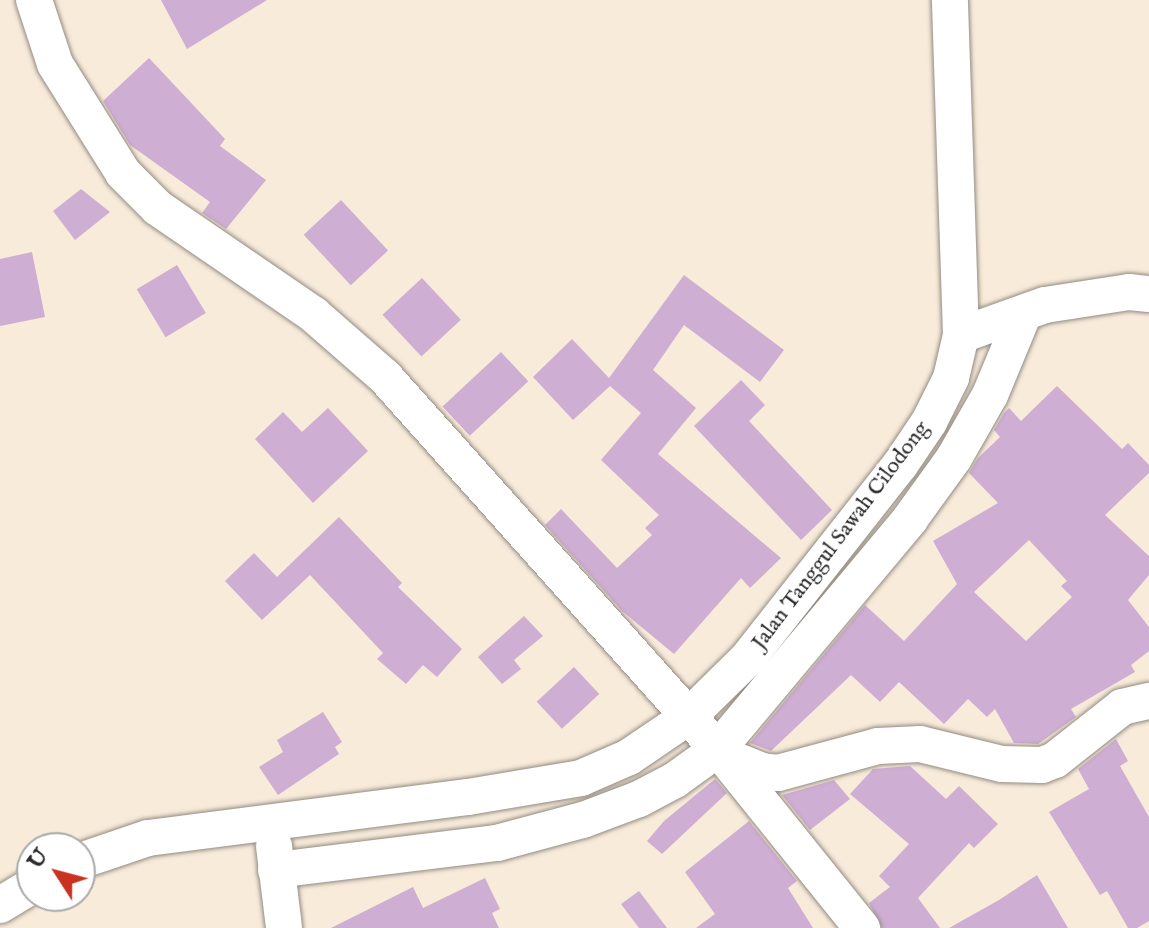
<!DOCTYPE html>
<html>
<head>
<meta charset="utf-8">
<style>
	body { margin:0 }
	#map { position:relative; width:1149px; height:928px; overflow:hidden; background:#f8ebda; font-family:"IM FELL English",serif }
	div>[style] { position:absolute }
	.building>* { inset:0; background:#ceaed3; transform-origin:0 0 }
	.roads { filter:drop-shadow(0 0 2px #928b82) drop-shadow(0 0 2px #928b82) }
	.minor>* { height:36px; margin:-18px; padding:0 18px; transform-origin:18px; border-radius:18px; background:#fff }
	span { translate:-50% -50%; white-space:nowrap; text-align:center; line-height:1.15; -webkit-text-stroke:7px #fff; paint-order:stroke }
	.street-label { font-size:22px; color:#2b2b2b }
	.north { position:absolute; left:16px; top:832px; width:80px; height:80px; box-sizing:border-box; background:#fff; border:2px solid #aaa; border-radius:50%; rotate:306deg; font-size:22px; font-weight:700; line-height:32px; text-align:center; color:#2b2b2b }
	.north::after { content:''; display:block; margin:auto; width:28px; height:36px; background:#c8321e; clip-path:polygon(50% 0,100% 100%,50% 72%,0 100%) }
</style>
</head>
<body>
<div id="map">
	<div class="building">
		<i style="clip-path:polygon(161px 0,267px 0,187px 49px)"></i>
		<i style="clip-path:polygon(149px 58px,225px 139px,220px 146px,266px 180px,226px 229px,202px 213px,210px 202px,130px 145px,103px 101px)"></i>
		<i style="clip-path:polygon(81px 189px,110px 212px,75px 240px,53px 211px)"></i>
		<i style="left:341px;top:200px;width:69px;height:51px;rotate:47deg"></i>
		<i style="clip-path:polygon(32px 252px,45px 317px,0 326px,0 259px)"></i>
		<i style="left:177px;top:265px;width:56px;height:47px;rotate:59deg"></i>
		<i style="clip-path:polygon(684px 275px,784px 350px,760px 382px,684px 325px,653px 370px,696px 408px,658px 454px,781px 558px,750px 588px,741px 578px,674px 654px,622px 611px,545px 525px,561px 509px,617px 568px,652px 535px,645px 528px,659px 515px,601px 460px,641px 413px,610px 386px,573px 420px,533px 377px,572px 339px,609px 378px)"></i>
		<i style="left:422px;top:278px;width:57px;height:54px;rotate:47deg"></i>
		<i style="left:501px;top:352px;width:40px;height:80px;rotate:47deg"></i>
		<i style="clip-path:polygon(741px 380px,765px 405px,749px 421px,832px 510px,801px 540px,694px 426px)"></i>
		<i style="clip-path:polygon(evenodd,1057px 386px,1122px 449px,1128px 443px,1149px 465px,1149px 473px,1105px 515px,1149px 556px,1149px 575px,1128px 600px,1149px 627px,1149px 651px,1131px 665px,1135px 672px,1071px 709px,1076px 717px,1038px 744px,1014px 743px,995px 709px,987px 717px,968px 699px,944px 724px,899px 682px,880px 702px,851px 675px,771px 751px,750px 743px,865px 605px,904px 641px,957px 584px,933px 541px,998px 503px,969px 473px,978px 458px,1000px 437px,994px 430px,1004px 413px,1009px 408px,1021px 421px,1057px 386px,1029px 540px,1067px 581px,1061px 586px,1072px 597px,1026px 641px,974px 592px,1029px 540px)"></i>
		<i style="clip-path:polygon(328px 408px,368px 451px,313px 503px,255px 439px,283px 412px,302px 432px)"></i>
		<i style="clip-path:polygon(339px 517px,402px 583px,398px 587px,462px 649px,437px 677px,423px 665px,406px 684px,377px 659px,383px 653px,310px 575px,262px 620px,225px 581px,254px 553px,277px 577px)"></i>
		<i style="clip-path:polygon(524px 616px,543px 636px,514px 660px,521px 669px,502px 684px,478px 657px)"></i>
		<i style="left:574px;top:667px;width:37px;height:51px;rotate:47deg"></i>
		<i style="clip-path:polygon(323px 712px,342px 742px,335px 747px,339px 754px,278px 795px,259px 767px,283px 752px,277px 740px)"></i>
		<i style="clip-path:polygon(1116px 739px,1128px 761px,1120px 766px,1149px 817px,1149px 921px,1137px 928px,1128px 928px,1107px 891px,1100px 895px,1049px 812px,1089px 789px,1078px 769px)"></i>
		<i style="clip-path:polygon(910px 766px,946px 799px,959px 786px,998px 824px,974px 848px,969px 843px,918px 898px,940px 928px,882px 928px,869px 903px,890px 887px,879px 876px,909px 844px,850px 794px,873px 769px)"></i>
		<i style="clip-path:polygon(715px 779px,727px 793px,662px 854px,647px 841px,664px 821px)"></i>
		<i style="clip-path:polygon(834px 780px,850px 799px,810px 830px,782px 795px)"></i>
		<i style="clip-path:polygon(749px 821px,797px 881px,788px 888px,813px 928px,696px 928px,715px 914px,685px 872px)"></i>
		<i style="clip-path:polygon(1037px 875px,1068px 928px,949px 928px,999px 900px)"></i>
		<i style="clip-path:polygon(485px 878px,500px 909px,492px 913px,499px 928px,331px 928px,413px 887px,423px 908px)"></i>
		<i style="clip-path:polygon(639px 891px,667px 928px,639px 928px,621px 904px)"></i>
	</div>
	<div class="roads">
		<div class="minor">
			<i style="left:34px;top:0;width:67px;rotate:71.8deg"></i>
			<i style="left:55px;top:64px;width:128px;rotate:58deg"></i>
			<i style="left:123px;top:173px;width:49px;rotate:45deg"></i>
			<i style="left:158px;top:208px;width:189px;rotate:34.4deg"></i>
			<i style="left:314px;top:315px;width:94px;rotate:41.1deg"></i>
			<i style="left:385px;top:377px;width:499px;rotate:48.2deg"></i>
			<i style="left:718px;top:749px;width:230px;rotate:51.2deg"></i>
			<i style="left:961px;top:335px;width:89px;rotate:-19.7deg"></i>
			<i style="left:1045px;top:305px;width:85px;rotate:-8.8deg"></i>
			<i style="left:1129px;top:292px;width:20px;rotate:6deg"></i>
			<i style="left:725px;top:756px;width:40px;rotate:22deg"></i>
			<i style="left:762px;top:771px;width:16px;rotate:7deg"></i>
			<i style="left:778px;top:773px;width:104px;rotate:-15.1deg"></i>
			<i style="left:878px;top:746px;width:42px;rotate:-2.7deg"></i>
			<i style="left:920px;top:744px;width:84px;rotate:13.7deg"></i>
			<i style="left:1002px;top:764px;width:40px;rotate:1.4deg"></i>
			<i style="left:1042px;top:765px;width:14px;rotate:-21deg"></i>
			<i style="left:1055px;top:760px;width:85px;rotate:-38.3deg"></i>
			<i style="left:1122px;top:707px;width:28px;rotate:-13deg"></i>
			<i style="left:274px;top:846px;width:83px;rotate:83deg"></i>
			<i style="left:80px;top:861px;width:72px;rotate:-18.7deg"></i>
			<i style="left:148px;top:838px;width:323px;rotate:-7.3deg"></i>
			<i style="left:468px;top:797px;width:115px;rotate:-9.5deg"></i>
			<i style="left:581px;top:778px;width:52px;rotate:-23.6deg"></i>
			<i style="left:629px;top:757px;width:71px;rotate:-34.1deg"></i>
			<i style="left:688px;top:717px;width:84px;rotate:-44.5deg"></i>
			<i style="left:748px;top:658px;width:246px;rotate:-51.8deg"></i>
			<i style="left:900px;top:465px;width:52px;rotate:-56deg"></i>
			<i style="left:929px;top:422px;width:49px;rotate:-63.4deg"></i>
			<i style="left:951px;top:378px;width:44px;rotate:-76.9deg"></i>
			<i style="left:961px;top:335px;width:335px;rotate:-91.9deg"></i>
			<i style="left:276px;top:870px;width:223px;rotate:-7deg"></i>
			<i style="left:497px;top:843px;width:89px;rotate:-15deg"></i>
			<i style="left:583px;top:820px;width:60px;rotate:-20.6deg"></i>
			<i style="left:639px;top:799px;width:41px;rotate:-27.8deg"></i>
			<i style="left:675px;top:780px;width:53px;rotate:-35.8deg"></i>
			<i style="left:718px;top:749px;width:300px;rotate:-50.1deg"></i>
			<i style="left:910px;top:519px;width:75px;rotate:-54.2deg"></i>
			<i style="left:954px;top:458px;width:73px;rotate:-60.3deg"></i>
			<i style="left:990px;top:395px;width:89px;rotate:-67.5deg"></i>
			<i style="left:0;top:905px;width:37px;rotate:-31deg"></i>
		</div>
	</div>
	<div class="street-label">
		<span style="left:841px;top:536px;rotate:-53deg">Jalan Tanggul Sawah Cilodong</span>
	</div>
	<div class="north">U</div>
</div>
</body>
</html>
